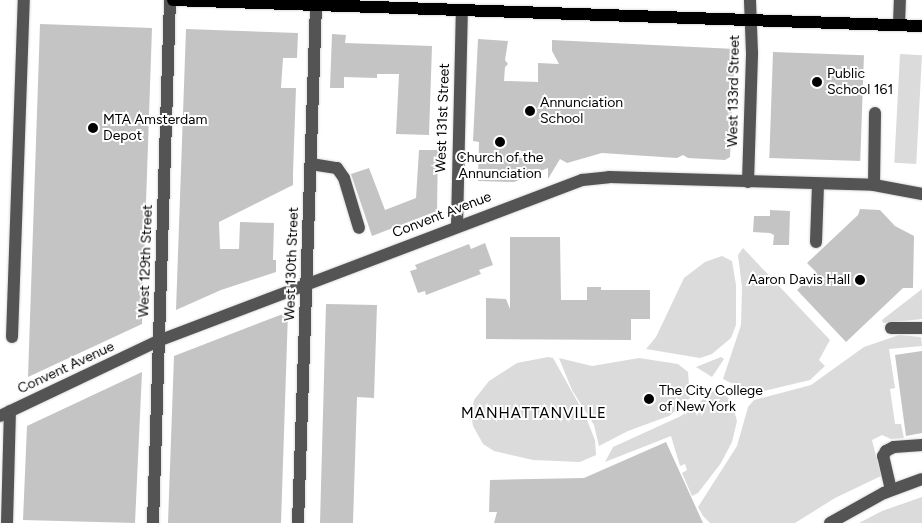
<!DOCTYPE html>
<html>
<head>
<meta charset="utf-8">
<style>
	body { margin:0 }
	#map { position:relative; width:922px; height:523px; overflow:hidden; background:#fff; font-family:Figtree,sans-serif }
	div>[style] { position:absolute }
	.green>* { inset:0; background:#dbdbdb; transform-origin:0 0 }
	.building>* { inset:0; background:#c4c4c4; transform-origin:0 0 }
	.roads { filter:drop-shadow(0 0 1px #dbdbdb) drop-shadow(0 0 1px #dbdbdb) }
	.minor>* { height:12px; margin:-6px; padding:0 6px; transform-origin:6px; border-radius:6px; background:#545454 }
	.major>* { height:12px; margin:-6px; padding:0 6px; transform-origin:6px; border-radius:6px; background:#000 }
	.dots>* { width:14px; height:14px; translate:-50% -50%; box-sizing:border-box; border:2px solid #fff; border-radius:50% }
	span { translate:-50% -50%; white-space:nowrap; text-align:center; line-height:1.15; -webkit-text-stroke:4px #fff; paint-order:stroke }
	.poi-label { font-size:14px; color:#000 }
	.left { translate:0 -50%; text-align:left }
	.right { translate:-100% -50%; text-align:right }
	.street-label { font-size:14px; color:#000 }
	.neighbourhood-label { font-size:15px; color:#000; letter-spacing:1px }
</style>
</head>
<body>
<div id="map">
	<div class="green">
		<i style="left:900px;top:54px;width:22px;height:109px;rotate:3deg"></i>
		<i style="clip-path:polygon(743px 248px,830px 340px,819px 360px,825px 366px,810px 380px,764px 391px,743px 389px,723px 379px,741px 325px,742px 287px,738px 255px)"></i>
		<i style="clip-path:polygon(722px 256px,732px 261px,736px 285px,736px 325px,731px 338px,712px 354px,700px 358px,646px 349px,656px 337px,684px 278px,705px 262px)"></i>
		<i style="clip-path:polygon(922px 289px,922px 319px,883px 323px,882px 320px)"></i>
		<i style="clip-path:polygon(899px 335px,921px 337px,922px 346px,889px 349px,895px 388px,890px 389px,895px 424px,901px 424px,904px 438px,891px 439px,882px 435px,872px 440px,881px 476px,835px 498px,795px 523px,710px 523px,703px 516px,698px 507px,737px 446px,748px 407px,754px 400px,811px 385px,864px 347px)"></i>
		<i style="clip-path:polygon(548px 357px,553px 358px,585px 415px,595px 440px,596px 455px,580px 462px,533px 460px,494px 451px,483px 444px,473px 426px,471px 414px,474px 400px,489px 381px,517px 363px)"></i>
		<i style="clip-path:polygon(721px 357px,724px 359px,712px 377px,696px 367px)"></i>
		<i style="clip-path:polygon(559px 358px,592px 366px,639px 358px,678px 364px,688px 372px,690px 398px,669px 416px,628px 431px,599px 446px,594px 425px,572px 390px)"></i>
		<i style="clip-path:polygon(716px 389px,731px 400px,737px 421px,732px 442px,721px 463px,698px 493px,692px 496px,682px 473px,687px 470px,685px 464px,680px 466px,671px 436px,605px 462px,613px 447px,681px 416px)"></i>
		<i style="clip-path:polygon(922px 497px,922px 523px,859px 523px,882px 511px)"></i>
	</div>
	<div class="building">
		<i style="clip-path:polygon(40px 24px,152px 28px,143px 291px,139px 293px,143px 300px,142px 324px,28px 377px)"></i>
		<i style="clip-path:polygon(186px 29px,298px 33px,297px 58px,283px 58px,281px 88px,296px 88px,293px 173px,293px 185px,219px 222px,220px 249px,239px 249px,240px 222px,274px 223px,273px 260px,276px 260px,276px 272px,221px 290px,176px 310px)"></i>
		<i style="clip-path:polygon(332px 34px,346px 35px,345px 43px,432px 46px,429px 135px,396px 134px,399px 74px,377px 74px,377px 78px,344px 77px,344px 88px,330px 88px)"></i>
		<i style="clip-path:polygon(478px 39px,508px 41px,505px 60px,508px 64px,505px 67px,504px 81px,538px 82px,538px 63px,559px 64px,552px 51px,552px 40px,735px 49px,730px 157px,725px 160px,688px 158px,683px 155px,677px 158px,602px 153px,567px 163px,560px 159px,548px 179px,548px 168px,514px 182px,478px 181px,479px 142px,473px 141px)"></i>
		<i style="left:773px;top:52px;width:91px;height:106px;rotate:2deg"></i>
		<i style="clip-path:polygon(419px 150px,438px 150px,437px 211px,372px 236px,351px 174px,369px 168px,385px 210px,416px 198px)"></i>
		<i style="clip-path:polygon(860px 209px,880px 210px,895px 226px,914px 236px,913px 288px,903px 288px,846px 342px,797px 290px,816px 272px,807px 263px,858px 215px)"></i>
		<i style="clip-path:polygon(770px 210px,790px 211px,789px 245px,773px 245px,774px 235px,770px 233px,753px 232px,754px 216px,770px 216px)"></i>
		<i style="clip-path:polygon(510px 237px,560px 237px,561px 300px,587px 300px,587px 287px,601px 287px,601px 290px,650px 290px,650px 319px,631px 319px,631px 340px,486px 339px,486px 298px,506px 299px,510px 309px)"></i>
		<i style="clip-path:polygon(485px 243px,493px 265px,479px 270px,481px 274px,426px 295px,425px 291px,418px 293px,410px 271px,417px 269px,415px 265px,469px 244px,471px 249px)"></i>
		<i style="clip-path:polygon(326px 304px,377px 305px,374px 398px,357px 397px,353px 523px,320px 523px)"></i>
		<i style="clip-path:polygon(288px 312px,281px 523px,168px 523px,174px 356px)"></i>
		<i style="clip-path:polygon(922px 351px,922px 433px,906px 436px,895px 355px)"></i>
		<i style="clip-path:polygon(142px 372px,135px 523px,23px 520px,27px 426px)"></i>
		<i style="clip-path:polygon(666px 442px,703px 523px,494px 523px,497px 512px,489px 512px,490px 480px,584px 478px)"></i>
	</div>
	<div class="roads">
		<div class="minor">
			<i style="left:899px;top:25px;width:25px;rotate:-88deg"></i>
			<i style="left:311px;top:164px;width:26px;rotate:9deg"></i>
			<i style="left:337px;top:168px;width:12px;rotate:55deg"></i>
			<i style="left:344px;top:178px;width:52px;rotate:73.3deg"></i>
			<i style="left:748px;top:182px;width:129px;rotate:-88.2deg"></i>
			<i style="left:752px;top:53px;width:53px;rotate:-92.2deg"></i>
			<i style="left:874px;top:185px;width:72px;rotate:-89.2deg"></i>
			<i style="left:457px;top:225px;width:213px;rotate:-88.7deg"></i>
			<i style="left:816px;top:242px;width:58px;rotate:-88deg"></i>
			<i style="left:891px;top:328px;width:31px"></i>
			<i style="left:12px;top:337px;width:337px;rotate:-88deg"></i>
			<i style="left:0;top:416px;width:175px;rotate:-25.4deg"></i>
			<i style="left:158px;top:341px;width:454px;rotate:-20.8deg"></i>
			<i style="left:582px;top:180px;width:27px;rotate:-6deg"></i>
			<i style="left:609px;top:177px;width:265px;rotate:1.7deg"></i>
			<i style="left:874px;top:185px;width:49px;rotate:10.6deg"></i>
			<i style="left:891px;top:490px;width:35px;rotate:-103deg"></i>
			<i style="left:883px;top:456px;width:6px;rotate:-59deg"></i>
			<i style="left:886px;top:451px;width:9px;rotate:-27deg"></i>
			<i style="left:894px;top:447px;width:28px;rotate:-4deg"></i>
			<i style="left:7px;top:523px;width:112px;rotate:-88.5deg"></i>
			<i style="left:153px;top:523px;width:523px;rotate:-88.14deg"></i>
			<i style="left:298px;top:523px;width:518px;rotate:-88.01deg"></i>
			<i style="left:830px;top:523px;width:62px;rotate:-29.1deg"></i>
			<i style="left:884px;top:493px;width:40px;rotate:-20.2deg"></i>
		</div>
		<div class="major">
			<i style="left:173px;top:0;width:749px;rotate:1.99deg"></i>
		</div>
	</div>
	<div class="dots">
		<i style="left:817px;top:82px;background:#000"></i>
		<i style="left:530px;top:111px;background:#000"></i>
		<i style="left:93px;top:128px;background:#000"></i>
		<i style="left:500px;top:142px;background:#000"></i>
		<i style="left:860px;top:280px;background:#000"></i>
		<i style="left:649px;top:399px;background:#000"></i>
	</div>
	<div class="poi-label">
		<span class="left" style="left:827px;top:82px">Public<br>School 161</span>
		<span class="left" style="left:540px;top:111px">Annunciation<br>School</span>
		<span class="left" style="left:103px;top:128px">MTA Amsterdam<br>Depot</span>
		<span style="left:500px;top:166px">Church of the<br>Annunciation</span>
		<span class="right" style="left:850px;top:280px">Aaron Davis Hall</span>
		<span class="left" style="left:659px;top:399px">The City College<br>of New York</span>
	</div>
	<div class="street-label">
		<span style="left:734px;top:91px;rotate:-89deg">West 133rd Street</span>
		<span style="left:443px;top:118px;rotate:-88deg">West 131st Street</span>
		<span style="left:442px;top:215px;rotate:-21deg">Convent Avenue</span>
		<span style="left:146px;top:261px;rotate:-88deg">West 129th Street</span>
		<span style="left:292px;top:264px;rotate:-88deg">West 130th Street</span>
		<span style="left:66px;top:368px;rotate:-25deg">Convent Avenue</span>
	</div>
	<div class="neighbourhood-label">
		<span style="left:534px;top:414px">MANHATTANVILLE</span>
	</div>
</div>
</body>
</html>
